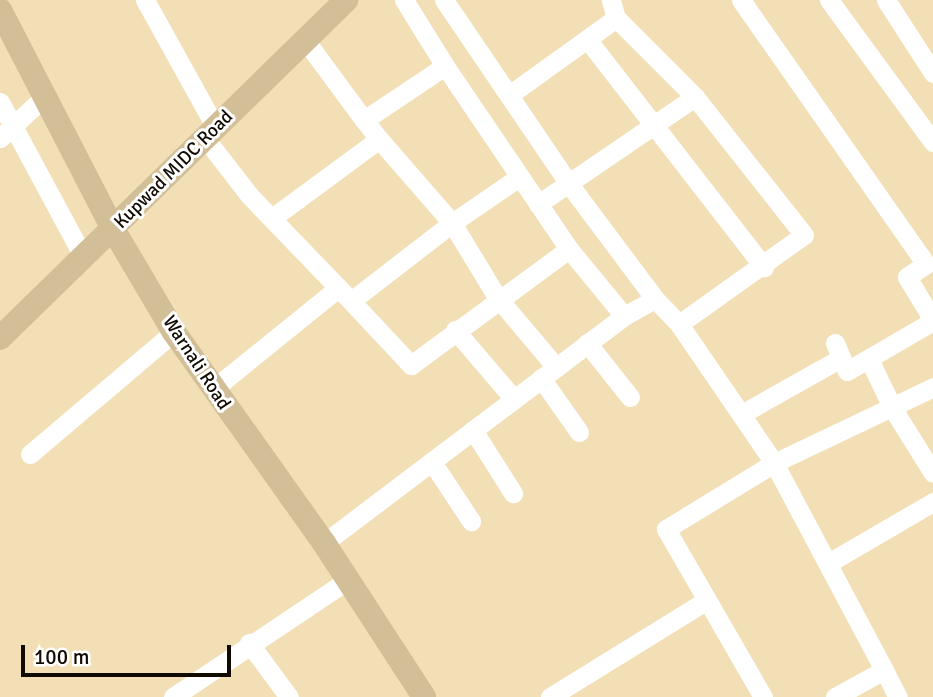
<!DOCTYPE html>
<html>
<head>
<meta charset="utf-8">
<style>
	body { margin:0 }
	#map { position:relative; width:933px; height:697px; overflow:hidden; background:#f3dfb5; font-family:Signika,sans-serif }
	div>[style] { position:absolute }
	.minor>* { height:19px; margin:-9.5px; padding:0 9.5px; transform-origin:9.5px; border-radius:9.5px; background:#fff }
	.major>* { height:24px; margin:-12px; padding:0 12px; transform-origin:12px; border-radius:12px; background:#d2bf98 }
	span { translate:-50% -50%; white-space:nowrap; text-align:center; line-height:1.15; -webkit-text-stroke:6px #fff; paint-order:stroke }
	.street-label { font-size:19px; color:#110a00 }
	.scale { position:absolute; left:21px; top:645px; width:210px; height:32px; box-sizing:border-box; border:4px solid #110a00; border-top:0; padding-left:9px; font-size:21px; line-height:24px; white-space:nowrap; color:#110a00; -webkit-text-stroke:5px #fff; paint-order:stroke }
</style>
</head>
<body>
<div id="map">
	<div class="minor">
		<i style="left:145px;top:0;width:146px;rotate:61deg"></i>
		<i style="left:444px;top:0;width:222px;rotate:55.8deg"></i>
		<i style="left:569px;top:184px;width:144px;rotate:53.2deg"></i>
		<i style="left:741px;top:0;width:322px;rotate:55deg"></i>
		<i style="left:926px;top:264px;width:23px;rotate:146deg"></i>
		<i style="left:907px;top:277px;width:50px;rotate:58.8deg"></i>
		<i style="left:829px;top:0;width:176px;rotate:53.8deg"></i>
		<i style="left:886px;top:0;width:87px;rotate:57.2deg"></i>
		<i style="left:587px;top:39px;width:289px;rotate:52.2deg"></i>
		<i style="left:305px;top:40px;width:99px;rotate:53.6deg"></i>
		<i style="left:445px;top:66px;width:221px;rotate:55.9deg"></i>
		<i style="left:569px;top:249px;width:87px;rotate:50.6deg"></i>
		<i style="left:509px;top:95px;width:132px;rotate:-35.7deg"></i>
		<i style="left:0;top:102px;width:177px;rotate:61.7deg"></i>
		<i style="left:0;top:138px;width:60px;rotate:-43deg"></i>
		<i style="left:205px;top:138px;width:72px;rotate:52.3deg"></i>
		<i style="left:249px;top:195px;width:147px;rotate:46.1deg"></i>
		<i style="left:351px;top:301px;width:128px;rotate:-37.7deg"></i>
		<i style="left:452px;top:223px;width:87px;rotate:58.7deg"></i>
		<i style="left:497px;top:297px;width:92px;rotate:49.9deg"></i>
		<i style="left:379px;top:139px;width:111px;rotate:49deg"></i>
		<i style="left:452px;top:223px;width:81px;rotate:-34.5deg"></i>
		<i style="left:538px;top:204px;width:190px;rotate:-34.3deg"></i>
		<i style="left:695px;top:97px;width:112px;rotate:-135deg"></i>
		<i style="left:616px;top:18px;width:19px;rotate:-106deg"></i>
		<i style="left:272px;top:218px;width:133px;rotate:-36.4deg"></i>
		<i style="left:379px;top:139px;width:24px;rotate:-128deg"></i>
		<i style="left:364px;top:120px;width:97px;rotate:-33.7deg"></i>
		<i style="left:445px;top:66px;width:78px;rotate:-121.8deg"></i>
		<i style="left:351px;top:301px;width:88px;rotate:46.8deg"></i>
		<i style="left:411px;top:365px;width:196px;rotate:-36.3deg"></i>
		<i style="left:679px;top:324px;width:168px;rotate:55.6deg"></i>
		<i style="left:774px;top:463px;width:234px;rotate:62deg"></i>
		<i style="left:884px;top:670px;width:56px;rotate:151.1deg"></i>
		<i style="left:455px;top:330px;width:91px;rotate:49.5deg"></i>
		<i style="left:587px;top:343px;width:69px;rotate:51.5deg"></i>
		<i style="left:835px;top:343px;width:30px;rotate:67deg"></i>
		<i style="left:847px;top:371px;width:99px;rotate:-30.2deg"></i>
		<i style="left:869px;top:359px;width:55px;rotate:64.4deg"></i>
		<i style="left:893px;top:409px;width:75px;rotate:58deg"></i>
		<i style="left:541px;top:378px;width:66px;rotate:54.9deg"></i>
		<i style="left:212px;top:390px;width:162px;rotate:-39deg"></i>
		<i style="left:745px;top:412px;width:110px;rotate:-29.4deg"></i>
		<i style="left:473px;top:430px;width:75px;rotate:57.6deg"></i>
		<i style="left:30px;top:454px;width:189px;rotate:-40.3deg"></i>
		<i style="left:432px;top:462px;width:71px;rotate:56.5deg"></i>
		<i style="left:324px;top:543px;width:376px;rotate:-37.1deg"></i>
		<i style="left:624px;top:316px;width:35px;rotate:-29deg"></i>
		<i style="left:655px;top:299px;width:35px;rotate:46deg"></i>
		<i style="left:679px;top:324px;width:153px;rotate:-35.5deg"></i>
		<i style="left:804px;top:235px;width:176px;rotate:-128.3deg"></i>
		<i style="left:830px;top:562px;width:119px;rotate:-30.2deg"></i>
		<i style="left:249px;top:643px;width:67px;rotate:53.5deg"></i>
		<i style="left:884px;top:670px;width:30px;rotate:63deg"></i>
		<i style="left:173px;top:697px;width:211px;rotate:-33.8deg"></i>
		<i style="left:550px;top:697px;width:181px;rotate:-31.7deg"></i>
		<i style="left:763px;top:697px;width:194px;rotate:-120deg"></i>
		<i style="left:666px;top:529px;width:127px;rotate:-31.4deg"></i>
		<i style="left:774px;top:463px;width:176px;rotate:-25.5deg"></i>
	</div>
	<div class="major">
		<i style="left:0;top:10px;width:246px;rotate:62.7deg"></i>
		<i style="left:113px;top:229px;width:120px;rotate:59.4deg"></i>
		<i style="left:174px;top:332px;width:259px;rotate:54.6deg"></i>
		<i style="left:324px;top:543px;width:184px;rotate:57deg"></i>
		<i style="left:0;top:338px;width:484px;rotate:-44.3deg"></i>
	</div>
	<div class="street-label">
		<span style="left:174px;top:170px;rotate:-45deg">Kupwad MIDC Road</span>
		<span style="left:196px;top:363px;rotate:57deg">Warnali Road</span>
	</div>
	<div class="scale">100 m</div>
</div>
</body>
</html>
